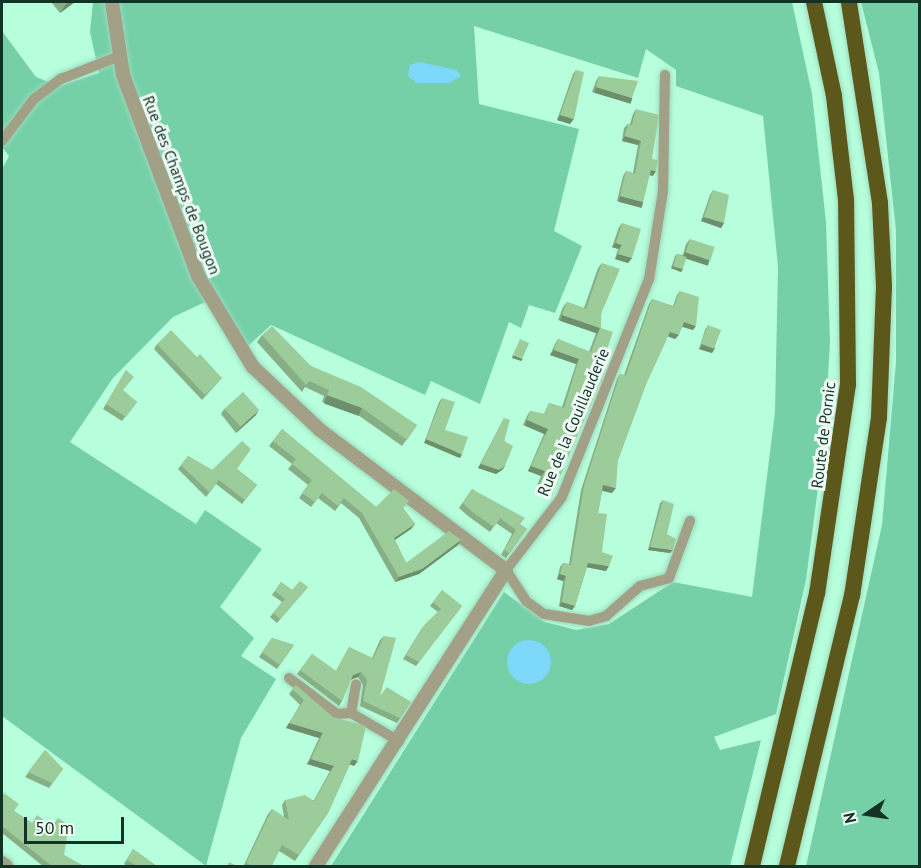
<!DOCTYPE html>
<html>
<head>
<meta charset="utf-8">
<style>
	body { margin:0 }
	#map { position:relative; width:921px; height:868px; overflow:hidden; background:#b7fedc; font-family:"PT Sans",sans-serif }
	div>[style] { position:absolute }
	.green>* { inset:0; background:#75d0a8 }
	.water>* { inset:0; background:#7dd8fa }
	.round { border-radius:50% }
	.roads { filter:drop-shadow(0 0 2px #9ad9bb) drop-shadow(0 0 2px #9ad9bb) }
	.minor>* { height:10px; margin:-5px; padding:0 5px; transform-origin:5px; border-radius:5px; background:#a2a086 }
	.tertiary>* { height:14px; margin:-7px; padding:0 7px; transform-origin:7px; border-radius:7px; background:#a2a086 }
	.trunk>* { height:16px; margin:-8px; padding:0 8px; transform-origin:8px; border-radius:8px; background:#5c571a }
	.wall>* { inset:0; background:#87af85 }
	.shaded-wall>* { inset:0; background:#6e8f6c; transform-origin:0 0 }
	.building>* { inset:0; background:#9dcc9b; transform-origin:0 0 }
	span { translate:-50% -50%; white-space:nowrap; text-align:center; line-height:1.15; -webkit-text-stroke:6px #effcf5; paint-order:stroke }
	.street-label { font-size:16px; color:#143125 }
	.frame { position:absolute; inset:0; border:3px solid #143125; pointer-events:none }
	.north { position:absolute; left:837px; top:784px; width:60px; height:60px; -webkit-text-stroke:4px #effcf5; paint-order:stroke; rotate:257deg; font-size:16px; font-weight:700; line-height:24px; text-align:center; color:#143125 }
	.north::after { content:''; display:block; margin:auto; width:21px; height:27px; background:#143125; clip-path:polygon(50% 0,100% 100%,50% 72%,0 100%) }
	.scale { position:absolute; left:24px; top:817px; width:100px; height:27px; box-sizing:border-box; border:3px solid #143125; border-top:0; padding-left:8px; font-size:18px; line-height:21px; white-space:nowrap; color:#143125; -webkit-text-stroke:4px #effcf5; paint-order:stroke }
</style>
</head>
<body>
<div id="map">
	<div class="green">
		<i style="clip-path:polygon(93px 2px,792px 2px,812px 94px,826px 222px,830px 342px,824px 442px,806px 580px,776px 714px,714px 737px,720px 750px,761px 740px,730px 866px,331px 866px,504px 592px,545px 622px,576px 630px,609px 624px,673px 582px,752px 597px,775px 412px,778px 267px,763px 116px,676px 86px,676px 70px,646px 49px,638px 78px,474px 26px,479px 104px,579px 129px,554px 231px,582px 246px,555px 313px,529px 305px,521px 328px,509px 322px,480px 404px,431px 381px,425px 395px,271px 325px,248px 346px,214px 298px,173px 317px,113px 378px,70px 442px,196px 524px,205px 510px,262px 549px,220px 607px,254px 638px,241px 656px,276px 679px,241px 738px,206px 866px,2px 716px,2px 169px,9px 156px,2px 147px,2px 31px,36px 77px,59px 86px,99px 73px,90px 32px)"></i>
		<i style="clip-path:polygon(861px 2px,919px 2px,919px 866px,806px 866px,882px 525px,896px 362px,896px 231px,879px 73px)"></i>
	</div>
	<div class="water">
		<i style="clip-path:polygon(419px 62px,457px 70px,461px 76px,449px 83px,417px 83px,408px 76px,410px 65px)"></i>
		<i class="round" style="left:507px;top:640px;width:44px;height:44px"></i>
	</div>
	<div class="roads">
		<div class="minor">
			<i style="left:665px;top:75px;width:116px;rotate:91deg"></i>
			<i style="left:663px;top:191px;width:89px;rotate:99deg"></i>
			<i style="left:649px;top:279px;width:235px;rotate:111.8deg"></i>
			<i style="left:562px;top:497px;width:92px;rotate:127.5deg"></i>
			<i style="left:506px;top:570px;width:37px;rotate:57deg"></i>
			<i style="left:526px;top:601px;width:22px;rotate:36deg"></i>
			<i style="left:544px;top:614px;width:46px;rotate:8.8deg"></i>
			<i style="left:589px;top:621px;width:18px;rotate:-16deg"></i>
			<i style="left:606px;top:616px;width:45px;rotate:-41.4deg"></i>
			<i style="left:640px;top:586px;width:30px;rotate:-15deg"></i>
			<i style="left:669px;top:578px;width:61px;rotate:-69.8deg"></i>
			<i style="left:2px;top:141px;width:53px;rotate:-52.7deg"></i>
			<i style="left:34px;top:99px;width:34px;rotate:-37deg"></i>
			<i style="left:61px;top:79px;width:60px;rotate:-21.4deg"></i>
			<i style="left:289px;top:678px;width:60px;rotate:36.9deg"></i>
			<i style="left:337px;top:714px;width:14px;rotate:-4deg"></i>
			<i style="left:351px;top:713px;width:56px;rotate:30.3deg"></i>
			<i style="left:351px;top:713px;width:29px;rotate:-80deg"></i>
		</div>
		<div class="tertiary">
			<i style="left:112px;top:2px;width:74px;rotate:81.4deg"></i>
			<i style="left:123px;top:75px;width:215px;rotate:69.5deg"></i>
			<i style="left:198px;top:276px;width:106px;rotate:58.9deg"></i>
			<i style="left:253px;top:367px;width:92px;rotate:43.2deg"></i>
			<i style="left:320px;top:430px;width:233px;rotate:37deg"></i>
			<i style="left:506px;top:570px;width:352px;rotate:122.7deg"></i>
			<i style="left:2px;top:863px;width:5px;rotate:37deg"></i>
		</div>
		<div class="trunk">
			<i style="left:752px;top:866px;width:280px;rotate:-76.6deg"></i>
			<i style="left:817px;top:594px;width:211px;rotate:-81.6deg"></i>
			<i style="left:848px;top:385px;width:185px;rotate:-90.6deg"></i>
			<i style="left:846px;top:200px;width:105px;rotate:-96.6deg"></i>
			<i style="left:834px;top:96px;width:96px;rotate:-102deg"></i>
			<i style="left:787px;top:866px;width:278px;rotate:-76.5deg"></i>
			<i style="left:852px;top:596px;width:181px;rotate:-81.4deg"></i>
			<i style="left:879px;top:417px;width:131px;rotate:-87.8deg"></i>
			<i style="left:884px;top:286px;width:83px;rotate:-92.8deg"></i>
			<i style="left:880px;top:203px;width:203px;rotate:-98.8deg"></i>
		</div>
	</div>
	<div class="wall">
		<i style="clip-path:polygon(51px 2px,75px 2px,60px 13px)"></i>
		<i style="clip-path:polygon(576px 70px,570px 124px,557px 120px,573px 74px)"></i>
		<i style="clip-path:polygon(599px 76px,629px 103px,592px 92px,596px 81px)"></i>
		<i style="clip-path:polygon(636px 109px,652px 159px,653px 176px,649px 175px,643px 202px,640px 207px,617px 201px,623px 176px,626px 171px,633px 173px,638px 145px,622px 141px,624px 128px,628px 124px,630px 124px,633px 114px)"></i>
		<i style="clip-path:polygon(713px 190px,724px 223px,721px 228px,701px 221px,710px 195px)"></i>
		<i style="clip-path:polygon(622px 223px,632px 258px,628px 263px,615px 259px,618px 249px,612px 247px,619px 227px)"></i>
		<i style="clip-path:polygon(690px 239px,707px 265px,686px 258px,681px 272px,671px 268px,675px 256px,677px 254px,683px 255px,686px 244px)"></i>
		<i style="clip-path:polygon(602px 263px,601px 328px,549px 498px,534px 493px,541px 476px,528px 471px,544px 434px,523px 425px,527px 416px,530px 411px,544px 414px,549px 403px,562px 407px,576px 364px,550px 355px,555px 344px,558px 339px,589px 352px,596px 333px,558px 320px,563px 307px,567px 302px,584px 308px,598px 268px)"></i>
		<i style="clip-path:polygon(680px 291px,693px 330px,682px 327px,675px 339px,668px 336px,646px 384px,618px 460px,612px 493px,602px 491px,598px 513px,602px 552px,606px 571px,587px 567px,575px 606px,572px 610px,559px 606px,563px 581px,557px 579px,560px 567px,563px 563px,569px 564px,581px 490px,617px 379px,620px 374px,624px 375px,649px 304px,652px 299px,673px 306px,677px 295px)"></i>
		<i style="clip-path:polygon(708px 325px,715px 348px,712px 353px,699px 349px,705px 330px)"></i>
		<i style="clip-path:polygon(262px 335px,311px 366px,417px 425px,402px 446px,358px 415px,322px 402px,324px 396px,305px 387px,302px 392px,257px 342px)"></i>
		<i style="clip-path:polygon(157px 344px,222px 378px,202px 400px,154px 349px)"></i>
		<i style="clip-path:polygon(126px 370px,123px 391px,137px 402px,122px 421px,103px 409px)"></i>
		<i style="clip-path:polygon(442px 398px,445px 430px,459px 458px,424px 443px,439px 402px)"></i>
		<i style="clip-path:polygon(224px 409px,256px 415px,236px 433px,221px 414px)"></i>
		<i style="clip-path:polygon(504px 418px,505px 466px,502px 470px,496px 474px,478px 468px)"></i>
		<i style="clip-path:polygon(282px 429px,376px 507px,409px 501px,403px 508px,415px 524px,411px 529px,395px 540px,406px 563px,458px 545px,419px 574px,395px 582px,359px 518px,341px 503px,335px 511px,318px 498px,311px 507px,299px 498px,308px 485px,288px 469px,292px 464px,269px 446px)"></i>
		<i style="clip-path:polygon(188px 456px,212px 470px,237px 469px,257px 485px,242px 504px,216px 484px,206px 497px,178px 469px)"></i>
		<i style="clip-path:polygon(472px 489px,527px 529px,506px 558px,501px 555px,512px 534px,496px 523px,490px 532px,468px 516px,459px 508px)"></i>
		<i style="clip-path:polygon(663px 500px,667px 534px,670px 553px,648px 550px,660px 503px)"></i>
		<i style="clip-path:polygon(281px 582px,292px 590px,308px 587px,277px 623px,270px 617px,282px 602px,272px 595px)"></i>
		<i style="clip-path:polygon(442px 590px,462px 606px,416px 666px,403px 659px,422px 628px,438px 612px,430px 606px)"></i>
		<i style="clip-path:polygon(384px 636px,380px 696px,411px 702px,397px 723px,360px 706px,363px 685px,358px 677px,351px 679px,342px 701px,339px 706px,297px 674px,312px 654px,336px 671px,349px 647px,372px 658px,380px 640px)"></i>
		<i style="clip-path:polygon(272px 638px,294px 645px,277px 669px,259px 657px)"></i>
		<i style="clip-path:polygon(296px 685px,354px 766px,350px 764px,328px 813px,295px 861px,279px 851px,271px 867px,243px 867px,268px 814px,272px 809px,284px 817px,282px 805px,285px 800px,314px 800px,330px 771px,307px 764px,319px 738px,286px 728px,300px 705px,289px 694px)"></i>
		<i style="clip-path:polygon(45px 750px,63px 769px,49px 788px,25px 777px)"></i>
		<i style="clip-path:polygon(2px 797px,14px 811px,32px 823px,53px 826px,58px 818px,64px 855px,85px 867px,44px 867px,2px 833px)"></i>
		<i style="clip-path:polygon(133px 849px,158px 867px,128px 867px,124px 864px)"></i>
	</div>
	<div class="shaded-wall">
		<i style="clip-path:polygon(70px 2px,75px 2px,60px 13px,66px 4px)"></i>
		<i style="left:596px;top:87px;width:38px;height:6px;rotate:17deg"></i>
		<i style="clip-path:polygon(560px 115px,574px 119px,570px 124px,557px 120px)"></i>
		<i style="clip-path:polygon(625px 136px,641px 141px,638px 145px,622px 141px)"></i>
		<i style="clip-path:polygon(651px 170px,656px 171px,653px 176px,647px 174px)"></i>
		<i style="left:620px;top:196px;width:24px;height:6px;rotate:15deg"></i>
		<i style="clip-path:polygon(704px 217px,724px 223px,721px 228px,701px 221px)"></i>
		<i style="clip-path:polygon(616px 243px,622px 245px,618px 249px,612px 247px)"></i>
		<i style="left:685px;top:252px;width:26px;height:6px;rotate:18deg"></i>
		<i style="clip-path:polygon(618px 254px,632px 258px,628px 263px,615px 259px)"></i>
		<i style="clip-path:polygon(673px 266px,683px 269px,681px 272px,671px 268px)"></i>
		<i style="left:562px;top:315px;width:40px;height:6px;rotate:19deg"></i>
		<i style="clip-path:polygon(684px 322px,696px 326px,693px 330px,681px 326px)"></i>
		<i style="clip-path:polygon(670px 332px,679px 335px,675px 339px,667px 336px)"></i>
		<i style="clip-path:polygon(703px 344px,715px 348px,712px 353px,699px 349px)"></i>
		<i style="clip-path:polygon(554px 350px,579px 359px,576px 364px,550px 355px)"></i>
		<i style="clip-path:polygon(513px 355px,523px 359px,521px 361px,512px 358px)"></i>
		<i style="left:327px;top:395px;width:37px;height:9px;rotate:20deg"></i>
		<i style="clip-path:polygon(259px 410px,256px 415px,236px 433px,239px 429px)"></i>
		<i style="left:527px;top:420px;width:23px;height:6px;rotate:23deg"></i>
		<i style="left:426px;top:439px;width:39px;height:4px;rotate:23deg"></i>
		<i style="clip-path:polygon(481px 464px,505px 466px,502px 470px,496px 474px,478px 468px)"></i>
		<i style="clip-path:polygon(531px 466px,545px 471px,541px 476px,528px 471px)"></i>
		<i style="clip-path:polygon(603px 485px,616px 488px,612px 493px,600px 490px)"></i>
		<i style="clip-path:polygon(538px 488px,553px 493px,549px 498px,534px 493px)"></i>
		<i style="clip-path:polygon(415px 524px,411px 529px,390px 543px,394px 538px)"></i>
		<i style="clip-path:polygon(461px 540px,458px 545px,419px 574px,395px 582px,399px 577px)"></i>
		<i style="clip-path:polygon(650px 547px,673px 550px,670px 553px,648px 550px)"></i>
		<i style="clip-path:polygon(588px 563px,609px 566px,606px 571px,585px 567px)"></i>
		<i style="clip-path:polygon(560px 574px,566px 576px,563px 581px,557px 579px)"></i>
		<i style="clip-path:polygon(562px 602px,575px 606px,572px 610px,559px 606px)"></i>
		<i style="clip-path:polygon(361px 672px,358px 677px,350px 680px,353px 675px)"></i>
		<i style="clip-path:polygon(289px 723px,323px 733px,319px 738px,286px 728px)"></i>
		<i style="clip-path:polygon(311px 759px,334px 766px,330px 771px,307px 764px)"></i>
		<i style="clip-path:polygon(352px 759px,358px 761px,354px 766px,349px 764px)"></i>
	</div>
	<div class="building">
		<i style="clip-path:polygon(576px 70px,584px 72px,574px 119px,560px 115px)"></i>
		<i style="clip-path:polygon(599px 76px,638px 81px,632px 98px,596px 87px)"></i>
		<i style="clip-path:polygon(636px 109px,659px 115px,652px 159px,658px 160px,656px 171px,651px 170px,643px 202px,620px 196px,626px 171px,635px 174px,641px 141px,625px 136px,628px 124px,632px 125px)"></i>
		<i style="clip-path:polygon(713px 190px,729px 195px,724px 223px,704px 217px)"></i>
		<i style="clip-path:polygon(622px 223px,641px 229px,632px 258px,618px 254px,622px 245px,616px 243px)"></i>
		<i style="left:690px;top:239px;width:26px;height:14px;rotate:18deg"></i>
		<i style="left:677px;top:254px;width:10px;height:13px;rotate:17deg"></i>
		<i style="clip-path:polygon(602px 263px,620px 269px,601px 314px,601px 328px,613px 332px,601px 367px,606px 369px,553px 493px,538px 488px,545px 471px,531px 466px,548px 429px,527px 420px,530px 411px,545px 414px,549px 403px,564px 408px,579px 359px,554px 350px,558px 339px,591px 352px,600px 328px,562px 315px,567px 302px,586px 309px)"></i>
		<i style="clip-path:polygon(680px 291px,699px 297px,696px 326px,684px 322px,679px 335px,670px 332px,646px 384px,618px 460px,616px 488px,603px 485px,598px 513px,607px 514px,602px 552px,613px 556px,609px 566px,588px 563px,575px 606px,562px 602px,566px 576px,560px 574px,563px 563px,571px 565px,584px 486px,620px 374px,626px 375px,652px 299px,674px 307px)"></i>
		<i style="left:708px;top:325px;width:14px;height:20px;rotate:21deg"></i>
		<i style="clip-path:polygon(272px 326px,311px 366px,361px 387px,417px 425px,407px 440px,362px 408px,327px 395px,329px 390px,309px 381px,306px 385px,262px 335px)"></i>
		<i style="clip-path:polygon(171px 330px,197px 357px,200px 354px,222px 378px,205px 395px,157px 344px)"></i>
		<i style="left:520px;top:339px;width:10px;height:17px;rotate:24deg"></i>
		<i style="clip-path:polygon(126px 370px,134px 377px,123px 390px,137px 402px,126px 417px,106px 404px)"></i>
		<i style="left:243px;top:392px;width:24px;height:25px;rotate:48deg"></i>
		<i style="clip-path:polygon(442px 398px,455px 402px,445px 430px,468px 437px,462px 454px,426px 439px)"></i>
		<i style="clip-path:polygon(504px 418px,510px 420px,504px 441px,513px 446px,505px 466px,499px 470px,481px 464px)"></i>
		<i style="clip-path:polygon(282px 429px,376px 507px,394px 489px,409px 501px,403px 508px,415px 524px,394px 538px,406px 563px,449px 531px,461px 540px,422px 569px,399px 577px,362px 513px,344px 498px,338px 506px,322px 493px,315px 502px,302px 493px,312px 480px,292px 464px,296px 459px,273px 441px)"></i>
		<i style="clip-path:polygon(242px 441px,251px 449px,237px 469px,257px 485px,245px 500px,219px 480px,209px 492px,181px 465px,188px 456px,212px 470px)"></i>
		<i style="clip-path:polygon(472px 489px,525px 518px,520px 524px,527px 529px,509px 553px,504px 550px,516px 530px,500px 518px,494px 527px,471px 511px,463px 503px)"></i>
		<i style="clip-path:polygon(663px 500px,674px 504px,667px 534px,676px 539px,673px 550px,650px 547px)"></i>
		<i style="clip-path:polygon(300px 581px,308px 587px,280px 619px,273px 613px,285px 599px,275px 591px,281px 582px,292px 590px)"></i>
		<i style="clip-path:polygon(442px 590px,462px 606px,419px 662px,406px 655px,425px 624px,441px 609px,433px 602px)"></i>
		<i style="clip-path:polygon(384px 636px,396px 638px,380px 696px,387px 687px,411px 702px,400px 718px,363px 701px,367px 680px,361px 672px,353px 675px,342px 701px,300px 670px,312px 654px,336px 671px,349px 647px,373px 659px)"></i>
		<i style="clip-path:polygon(272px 638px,294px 645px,280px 665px,262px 652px)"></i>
		<i style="clip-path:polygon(296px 685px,333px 717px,366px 726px,358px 761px,352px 759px,328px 813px,299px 855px,282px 845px,271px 867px,253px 867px,246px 863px,272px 809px,289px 820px,285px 800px,305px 795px,314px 801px,334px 766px,311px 759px,323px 733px,289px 723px,304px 700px,292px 689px)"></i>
		<i style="clip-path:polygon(45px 750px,63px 769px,52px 783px,28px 772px)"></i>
		<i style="clip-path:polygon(4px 793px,19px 804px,14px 811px,32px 823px,37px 815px,54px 827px,58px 818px,69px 825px,64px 855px,85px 867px,53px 867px,2px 826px,2px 797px)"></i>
		<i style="clip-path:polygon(133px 849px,158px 867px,139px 867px,127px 860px)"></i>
		<i style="clip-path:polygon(229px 862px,239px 867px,227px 867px)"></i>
	</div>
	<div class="street-label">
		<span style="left:182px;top:185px;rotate:69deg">Rue des Champs de Bougon</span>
		<span style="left:573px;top:422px;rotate:-67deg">Rue de la Couillauderie</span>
		<span style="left:823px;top:435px;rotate:-83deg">Route de Pornic</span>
	</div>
	<div class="frame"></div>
	<div class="north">N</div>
	<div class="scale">50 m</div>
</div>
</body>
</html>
